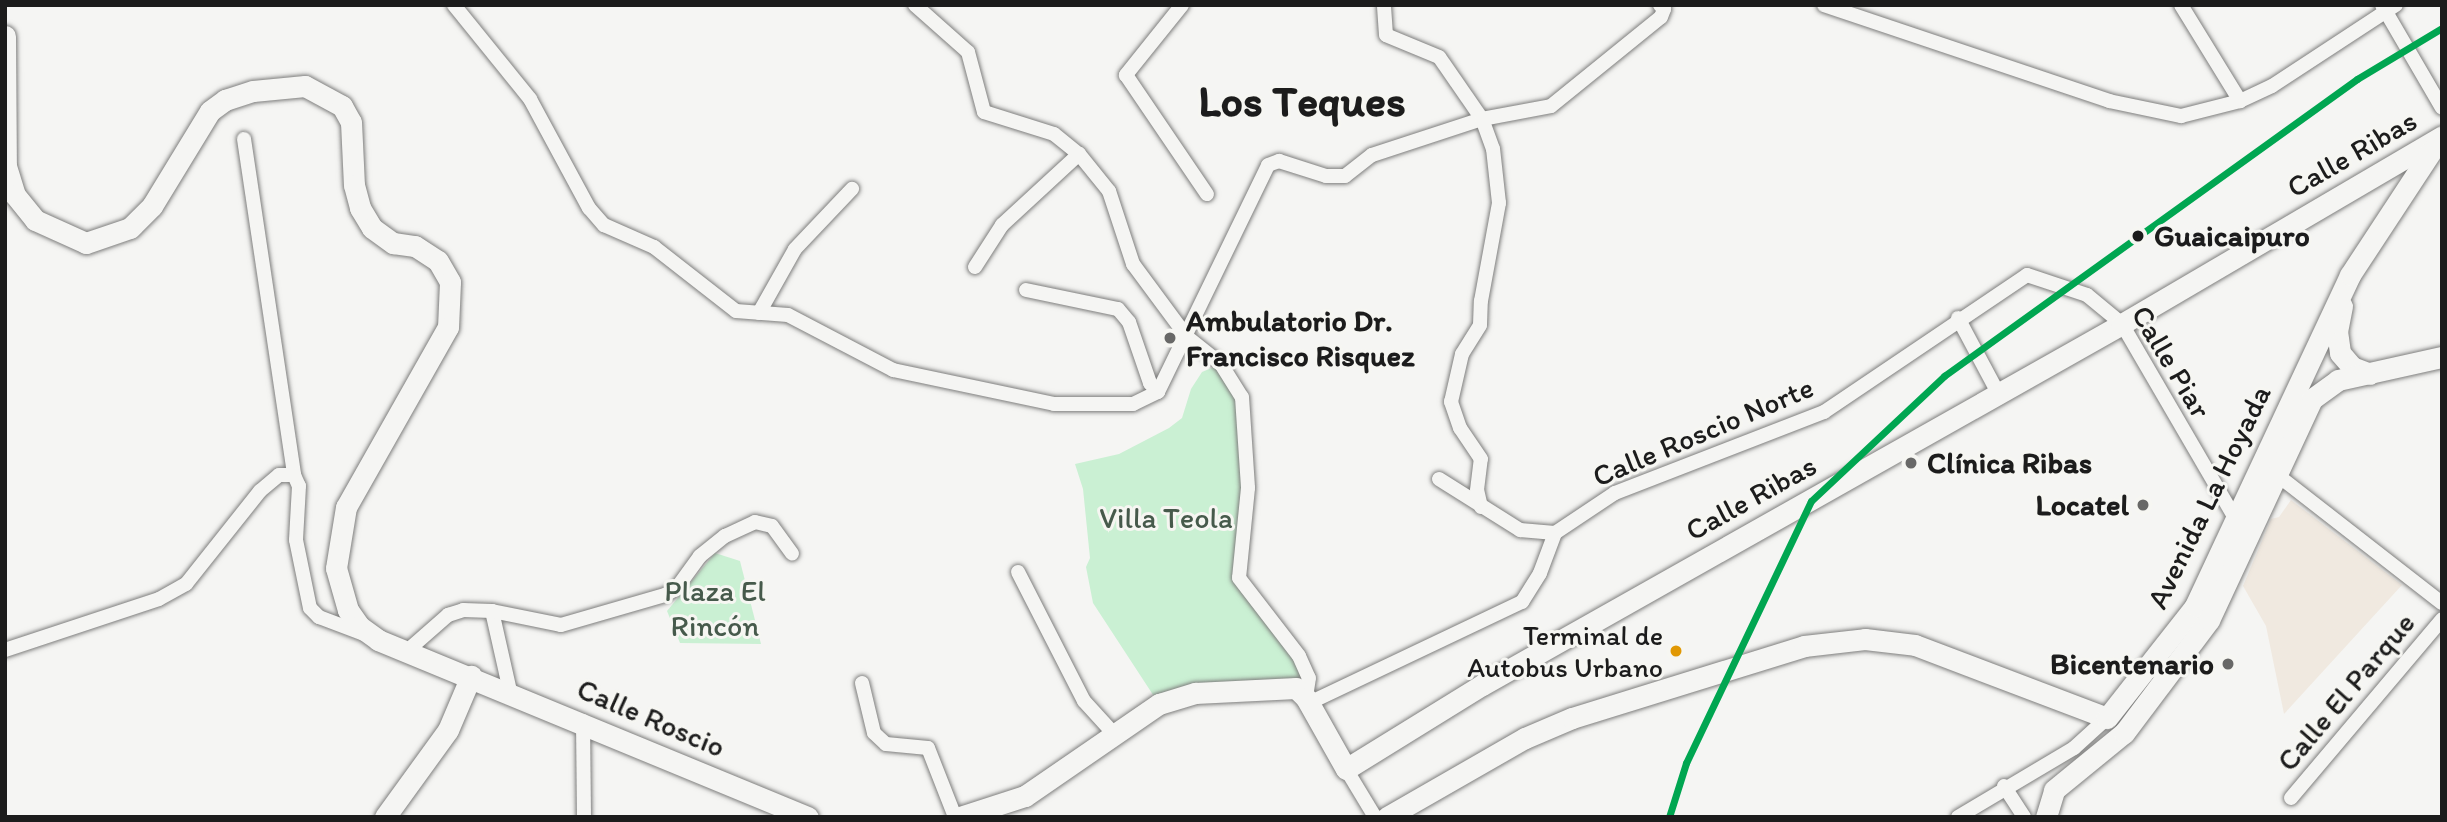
<!DOCTYPE html>
<html>
<head>
<meta charset="utf-8">
<style>
	body { margin:0 }
	#map { position:relative; width:2447px; height:822px; overflow:hidden; background:#f5f5f3; font-family:Itim,sans-serif }
	div>[style] { position:absolute }
	.built>* { inset:0; background:#f0e9e0 }
	.green>* { inset:0; background:#caf0d3 }
	.roads { filter:drop-shadow(0 0 2px #7e7e7d) drop-shadow(0 0 2px #7e7e7d) }
	.street>* { height:14px; margin:-7px; padding:0 7px; transform-origin:7px; border-radius:7px; background:#f5f5f3 }
	.secondary>* { height:21px; margin:-10.5px; padding:0 10.5px; transform-origin:10.5px; border-radius:10.5px; background:#f5f5f3 }
	.metro-1>* { height:7px; margin:-3.5px; padding:0 3.5px; transform-origin:3.5px; border-radius:3.5px; background:#00a651 }
	.dots>* { width:19px; height:19px; translate:-50% -50%; box-sizing:border-box; border:4px solid #f6f6f2; border-radius:50% }
	span { translate:-50% -50%; white-space:nowrap; text-align:center; line-height:1.15; -webkit-text-stroke:6px #f6f6f2; paint-order:stroke }
	.bus-label { font-size:28px; color:#1c1c1c }
	.right { translate:-100% -50%; text-align:right }
	.street-label { font-size:30px; color:#1c1c1c }
	.stop-label { font-size:30px; color:#1c1c1c; font-weight:700 }
	.left { translate:0 -50%; text-align:left }
	.poi-label { font-size:30px; color:#1c1c1c; font-weight:700 }
	.park-label { font-size:30px; color:#465a4b }
	.town-label { font-size:44px; color:#1c1c1c; font-weight:700 }
	.frame { position:absolute; inset:0; border:7px solid #1c1c1c; pointer-events:none }
</style>
</head>
<body>
<div id="map">
	<div class="built">
		<i style="clip-path:polygon(2291px 500px,2402px 585px,2284px 714px,2266px 626px,2243px 586px,2271px 519px,2279px 517px)"></i>
	</div>
	<div class="green">
		<i style="clip-path:polygon(1221px 364px,1242px 397px,1247px 443px,1239px 578px,1309px 678px,1296px 688px,1159px 704px,1093px 603px,1086px 567px,1090px 558px,1083px 489px,1075px 464px,1119px 454px,1169px 428px,1182px 418px,1191px 389px,1202px 372px)"></i>
		<i style="clip-path:polygon(715px 553px,740px 561px,761px 644px,680px 643px,667px 611px)"></i>
	</div>
	<div class="roads">
		<div class="street">
			<i style="left:454px;top:5px;width:121px;rotate:51deg"></i>
			<i style="left:530px;top:99px;width:124px;rotate:61.6deg"></i>
			<i style="left:589px;top:208px;width:23px;rotate:49deg"></i>
			<i style="left:604px;top:225px;width:55px;rotate:23.7deg"></i>
			<i style="left:654px;top:247px;width:104px;rotate:38deg"></i>
			<i style="left:736px;top:311px;width:52px;rotate:4.4deg"></i>
			<i style="left:788px;top:315px;width:119px;rotate:27.6deg"></i>
			<i style="left:893px;top:370px;width:165px;rotate:11.9deg"></i>
			<i style="left:1054px;top:404px;width:79px"></i>
			<i style="left:1133px;top:404px;width:28px;rotate:-26deg"></i>
			<i style="left:1158px;top:392px;width:252px;rotate:-64.1deg"></i>
			<i style="left:1268px;top:165px;width:12px;rotate:-20deg"></i>
			<i style="left:1279px;top:161px;width:49px;rotate:17.7deg"></i>
			<i style="left:1326px;top:176px;width:19px"></i>
			<i style="left:1345px;top:176px;width:34px;rotate:-38deg"></i>
			<i style="left:1372px;top:155px;width:116px;rotate:-18.1deg"></i>
			<i style="left:1482px;top:119px;width:75px;rotate:-124.7deg"></i>
			<i style="left:1439px;top:57px;width:57px;rotate:-157.5deg"></i>
			<i style="left:1386px;top:35px;width:30px;rotate:-94deg"></i>
			<i style="left:915px;top:5px;width:71px;rotate:41.6deg"></i>
			<i style="left:968px;top:52px;width:62px;rotate:75.1deg"></i>
			<i style="left:984px;top:112px;width:73px;rotate:17.4deg"></i>
			<i style="left:1054px;top:134px;width:32px;rotate:39deg"></i>
			<i style="left:1079px;top:154px;width:48px;rotate:51deg"></i>
			<i style="left:1109px;top:191px;width:77px;rotate:71.8deg"></i>
			<i style="left:1133px;top:264px;width:91px;rotate:53.5deg"></i>
			<i style="left:1187px;top:337px;width:43px;rotate:38.5deg"></i>
			<i style="left:1221px;top:364px;width:39px;rotate:58deg"></i>
			<i style="left:1242px;top:397px;width:91px;rotate:86.2deg"></i>
			<i style="left:1248px;top:488px;width:90px;rotate:95.7deg"></i>
			<i style="left:1239px;top:578px;width:98px;rotate:52.4deg"></i>
			<i style="left:1299px;top:656px;width:24px;rotate:66deg"></i>
			<i style="left:1309px;top:678px;width:20px;rotate:99deg"></i>
			<i style="left:1182px;top:5px;width:90px;rotate:128.7deg"></i>
			<i style="left:1126px;top:75px;width:144px;rotate:55.8deg"></i>
			<i style="left:1824px;top:5px;width:301px;rotate:18.6deg"></i>
			<i style="left:2109px;top:101px;width:74px;rotate:11.8deg"></i>
			<i style="left:2181px;top:116px;width:61px;rotate:-14.3deg"></i>
			<i style="left:2240px;top:101px;width:35px;rotate:-25deg"></i>
			<i style="left:2272px;top:86px;width:148px;rotate:-33.2deg"></i>
			<i style="left:2181px;top:5px;width:113px;rotate:58.4deg"></i>
			<i style="left:2382px;top:5px;width:119px;rotate:59.8deg"></i>
			<i style="left:244px;top:139px;width:340px;rotate:81.5deg"></i>
			<i style="left:975px;top:267px;width:50px;rotate:-57.3deg"></i>
			<i style="left:1002px;top:225px;width:105px;rotate:-42.7deg"></i>
			<i style="left:1026px;top:290px;width:94px;rotate:11.7deg"></i>
			<i style="left:1118px;top:309px;width:17px;rotate:50deg"></i>
			<i style="left:1129px;top:322px;width:65px;rotate:71deg"></i>
			<i style="left:1150px;top:383px;width:12px;rotate:48deg"></i>
			<i style="left:759px;top:313px;width:73px;rotate:-60.6deg"></i>
			<i style="left:795px;top:249px;width:83px;rotate:-46.5deg"></i>
			<i style="left:1958px;top:318px;width:85px;rotate:61.9deg"></i>
			<i style="left:2276px;top:474px;width:210px;rotate:37.9deg"></i>
			<i style="left:1439px;top:479px;width:96px;rotate:32.2deg"></i>
			<i style="left:1520px;top:530px;width:35px;rotate:5deg"></i>
			<i style="left:1481px;top:507px;width:17px;rotate:-103deg"></i>
			<i style="left:1477px;top:490px;width:31px;rotate:-83deg"></i>
			<i style="left:1481px;top:459px;width:37px;rotate:-124deg"></i>
			<i style="left:1460px;top:428px;width:28px;rotate:-109deg"></i>
			<i style="left:1451px;top:402px;width:49px;rotate:-77.1deg"></i>
			<i style="left:1462px;top:354px;width:34px;rotate:-58deg"></i>
			<i style="left:1480px;top:325px;width:24px;rotate:-88deg"></i>
			<i style="left:1481px;top:301px;width:100px;rotate:-79.6deg"></i>
			<i style="left:1499px;top:203px;width:54px;rotate:-96.3deg"></i>
			<i style="left:1493px;top:149px;width:32px;rotate:-110deg"></i>
			<i style="left:1482px;top:119px;width:70px;rotate:-10.7deg"></i>
			<i style="left:1551px;top:106px;width:141px;rotate:-39deg"></i>
			<i style="left:1661px;top:17px;width:9px;rotate:-69deg"></i>
			<i style="left:1664px;top:9px;width:6px;rotate:-135deg"></i>
			<i style="left:1018px;top:572px;width:145px;rotate:62.9deg"></i>
			<i style="left:1084px;top:701px;width:46px;rotate:47.6deg"></i>
			<i style="left:5px;top:650px;width:162px;rotate:-18.3deg"></i>
			<i style="left:159px;top:599px;width:31px;rotate:-29deg"></i>
			<i style="left:186px;top:584px;width:119px;rotate:-51.5deg"></i>
			<i style="left:260px;top:491px;width:25px;rotate:-40deg"></i>
			<i style="left:279px;top:475px;width:15px"></i>
			<i style="left:294px;top:475px;width:12px;rotate:66deg"></i>
			<i style="left:299px;top:486px;width:54px;rotate:93.2deg"></i>
			<i style="left:296px;top:540px;width:69px;rotate:78.4deg"></i>
			<i style="left:310px;top:608px;width:13px;rotate:45deg"></i>
			<i style="left:319px;top:617px;width:48px;rotate:20.7deg"></i>
			<i style="left:407px;top:651px;width:55px;rotate:-41.3deg"></i>
			<i style="left:448px;top:615px;width:16px;rotate:-18deg"></i>
			<i style="left:463px;top:610px;width:29px;rotate:2deg"></i>
			<i style="left:862px;top:683px;width:51px;rotate:76.5deg"></i>
			<i style="left:874px;top:733px;width:16px;rotate:43deg"></i>
			<i style="left:886px;top:744px;width:42px;rotate:5.4deg"></i>
			<i style="left:928px;top:748px;width:74px;rotate:68.6deg"></i>
			<i style="left:510px;top:691px;width:82px;rotate:-102.7deg"></i>
			<i style="left:492px;top:611px;width:70px;rotate:11.5deg"></i>
			<i style="left:561px;top:625px;width:108px;rotate:-16.1deg"></i>
			<i style="left:665px;top:595px;width:13px;rotate:-29deg"></i>
			<i style="left:676px;top:589px;width:41px;rotate:-54deg"></i>
			<i style="left:700px;top:556px;width:32px;rotate:-39deg"></i>
			<i style="left:725px;top:536px;width:33px;rotate:-25deg"></i>
			<i style="left:755px;top:522px;width:17px;rotate:13deg"></i>
			<i style="left:772px;top:526px;width:34px;rotate:54deg"></i>
			<i style="left:1309px;top:703px;width:236px;rotate:-25.4deg"></i>
			<i style="left:1522px;top:602px;width:34px;rotate:-58deg"></i>
			<i style="left:1540px;top:573px;width:43px;rotate:-69.4deg"></i>
			<i style="left:1555px;top:533px;width:72px;rotate:-33.7deg"></i>
			<i style="left:1615px;top:493px;width:224px;rotate:-21.2deg"></i>
			<i style="left:1824px;top:412px;width:245px;rotate:-34deg"></i>
			<i style="left:2027px;top:275px;width:63px;rotate:18.4deg"></i>
			<i style="left:2087px;top:295px;width:45px;rotate:39.6deg"></i>
			<i style="left:2122px;top:324px;width:225px;rotate:59.8deg"></i>
			<i style="left:583px;top:721px;width:96px;rotate:89.4deg"></i>
			<i style="left:1346px;top:769px;width:56px;rotate:58.9deg"></i>
			<i style="left:2004px;top:786px;width:37px;rotate:57deg"></i>
			<i style="left:2291px;top:798px;width:234px;rotate:-49.8deg"></i>
			<i style="left:1958px;top:817px;width:135px;rotate:-30.7deg"></i>
			<i style="left:2074px;top:748px;width:45px;rotate:-42.3deg"></i>
		</div>
		<div class="secondary">
			<i style="left:5px;top:36px;width:130px;rotate:89.6deg"></i>
			<i style="left:6px;top:166px;width:30px;rotate:73deg"></i>
			<i style="left:15px;top:195px;width:32px;rotate:51deg"></i>
			<i style="left:35px;top:220px;width:56px;rotate:24.3deg"></i>
			<i style="left:86px;top:243px;width:46px;rotate:-18.8deg"></i>
			<i style="left:130px;top:228px;width:31px;rotate:-45deg"></i>
			<i style="left:152px;top:206px;width:111px;rotate:-58.6deg"></i>
			<i style="left:210px;top:111px;width:19px;rotate:-36deg"></i>
			<i style="left:225px;top:100px;width:29px;rotate:-18deg"></i>
			<i style="left:253px;top:91px;width:52px;rotate:-5.5deg"></i>
			<i style="left:305px;top:86px;width:42px;rotate:28.4deg"></i>
			<i style="left:342px;top:106px;width:18px;rotate:61deg"></i>
			<i style="left:351px;top:122px;width:63px;rotate:87.3deg"></i>
			<i style="left:354px;top:185px;width:24px;rotate:75deg"></i>
			<i style="left:360px;top:208px;width:23px;rotate:59deg"></i>
			<i style="left:372px;top:228px;width:26px;rotate:36deg"></i>
			<i style="left:393px;top:243px;width:22px;rotate:8deg"></i>
			<i style="left:415px;top:246px;width:27px;rotate:33deg"></i>
			<i style="left:438px;top:261px;width:24px;rotate:60deg"></i>
			<i style="left:450px;top:282px;width:45px;rotate:92.5deg"></i>
			<i style="left:448px;top:327px;width:207px;rotate:119.5deg"></i>
			<i style="left:346px;top:507px;width:62px;rotate:99.3deg"></i>
			<i style="left:336px;top:568px;width:44px;rotate:74.1deg"></i>
			<i style="left:348px;top:610px;width:19px;rotate:55deg"></i>
			<i style="left:359px;top:626px;width:24px;rotate:36deg"></i>
			<i style="left:378px;top:640px;width:465px;rotate:22.4deg"></i>
			<i style="left:2342px;top:306px;width:25px;rotate:101deg"></i>
			<i style="left:2337px;top:331px;width:22px;rotate:82deg"></i>
			<i style="left:2340px;top:353px;width:18px;rotate:49deg"></i>
			<i style="left:2352px;top:367px;width:19px;rotate:21deg"></i>
			<i style="left:385px;top:817px;width:107px;rotate:-54.1deg"></i>
			<i style="left:448px;top:730px;width:59px;rotate:-66.9deg"></i>
			<i style="left:960px;top:817px;width:68px;rotate:-17.9deg"></i>
			<i style="left:1025px;top:796px;width:163px;rotate:-34.5deg"></i>
			<i style="left:1159px;top:704px;width:38px;rotate:-17deg"></i>
			<i style="left:1195px;top:693px;width:101px;rotate:-2.8deg"></i>
			<i style="left:1296px;top:688px;width:14px;rotate:45deg"></i>
			<i style="left:1306px;top:698px;width:81px;rotate:60.6deg"></i>
			<i style="left:1346px;top:769px;width:160px;rotate:-31.7deg"></i>
			<i style="left:1482px;top:685px;width:735px;rotate:-29.43deg"></i>
			<i style="left:2122px;top:324px;width:371px;rotate:-30.4deg"></i>
			<i style="left:1387px;top:817px;width:159px;rotate:-29.8deg"></i>
			<i style="left:1525px;top:738px;width:51px;rotate:-23.1deg"></i>
			<i style="left:1572px;top:718px;width:243px;rotate:-17.2deg"></i>
			<i style="left:1804px;top:646px;width:61px;rotate:-6.5deg"></i>
			<i style="left:1865px;top:639px;width:50px;rotate:6.8deg"></i>
			<i style="left:1915px;top:645px;width:205px;rotate:20.8deg"></i>
			<i style="left:2107px;top:718px;width:142px;rotate:-51.8deg"></i>
			<i style="left:2195px;top:606px;width:365px;rotate:-64.9deg"></i>
			<i style="left:2350px;top:275px;width:160px;rotate:-56.7deg"></i>
			<i style="left:2046px;top:817px;width:28px;rotate:-73deg"></i>
			<i style="left:2054px;top:790px;width:90px;rotate:-39.2deg"></i>
			<i style="left:2124px;top:733px;width:141px;rotate:-53deg"></i>
			<i style="left:2209px;top:620px;width:244px;rotate:-65deg"></i>
			<i style="left:2312px;top:399px;width:32px;rotate:-36deg"></i>
			<i style="left:2338px;top:380px;width:107px;rotate:-12.5deg"></i>
		</div>
	</div>
	<div class="metro-1">
		<i style="left:1669px;top:817px;width:57px;rotate:-72.5deg"></i>
		<i style="left:1686px;top:763px;width:290px;rotate:-64.5deg"></i>
		<i style="left:1811px;top:501px;width:183px;rotate:-43.2deg"></i>
		<i style="left:1944px;top:376px;width:509px;rotate:-35.72deg"></i>
		<i style="left:2357px;top:79px;width:99px;rotate:-31deg"></i>
	</div>
	<div class="dots">
		<i style="left:2138px;top:236px;background:#1c1c1c"></i>
		<i style="left:1170px;top:338px;background:#686867"></i>
		<i style="left:1911px;top:463px;background:#686867"></i>
		<i style="left:2143px;top:505px;background:#686867"></i>
		<i style="left:1676px;top:651px;background:#e19803"></i>
		<i style="left:2228px;top:664px;background:#686867"></i>
	</div>
	<div class="bus-label">
		<span class="right" style="left:1663px;top:651px">Terminal de<br>Autobus Urbano</span>
	</div>
	<div class="street-label">
		<span style="left:2352px;top:154px;rotate:-30deg">Calle Ribas</span>
		<span style="left:2171px;top:362px;rotate:59deg">Calle Piar</span>
		<span style="left:1703px;top:432px;rotate:-23deg">Calle Roscio Norte</span>
		<span style="left:2209px;top:497px;rotate:-64deg">Avenida La Hoyada</span>
		<span style="left:1751px;top:498px;rotate:-29deg">Calle Ribas</span>
		<span style="left:2346px;top:692px;rotate:-50deg">Calle El Parque</span>
		<span style="left:651px;top:718px;rotate:23deg">Calle Roscio</span>
	</div>
	<div class="stop-label">
		<span class="left" style="left:2154px;top:236px">Guaicaipuro</span>
	</div>
	<div class="poi-label">
		<span class="left" style="left:1186px;top:338px">Ambulatorio Dr.<br>Francisco Risquez</span>
		<span class="left" style="left:1927px;top:463px">Clínica Ribas</span>
		<span class="right" style="left:2129px;top:505px">Locatel</span>
		<span class="right" style="left:2214px;top:664px">Bicentenario</span>
	</div>
	<div class="park-label">
		<span style="left:1166px;top:518px">Villa Teola</span>
		<span style="left:715px;top:608px">Plaza El<br>Rincón</span>
	</div>
	<div class="town-label">
		<span style="left:1302px;top:101px">Los Teques</span>
	</div>
	<div class="frame"></div>
</div>
</body>
</html>
